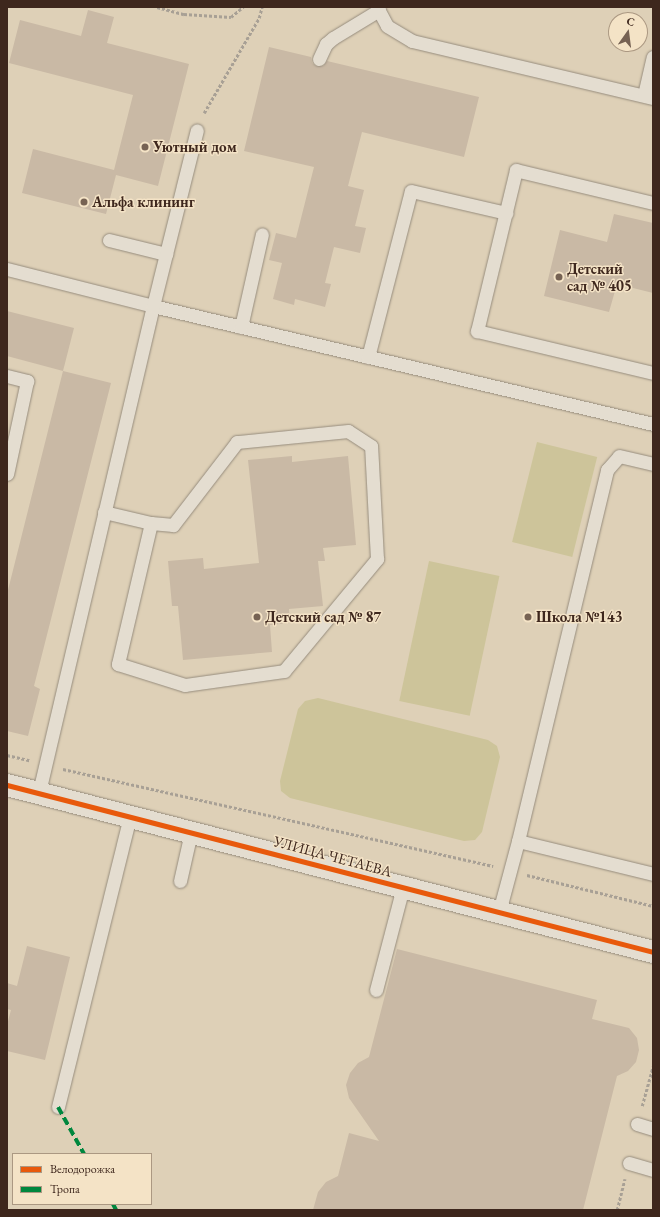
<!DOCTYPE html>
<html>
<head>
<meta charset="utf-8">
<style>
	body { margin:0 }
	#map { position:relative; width:660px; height:1217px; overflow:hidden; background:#ded0b7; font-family:"EB Garamond",serif }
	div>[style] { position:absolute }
	.green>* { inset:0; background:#cdc49a; transform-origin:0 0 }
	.building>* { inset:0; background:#c9b9a5 }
	.path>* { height:2.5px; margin-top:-1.25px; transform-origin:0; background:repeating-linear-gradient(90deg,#a8a095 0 3px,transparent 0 5px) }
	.roads { filter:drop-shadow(0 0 1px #968c7d) drop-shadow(0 0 1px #968c7d) }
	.service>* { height:13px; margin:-6.5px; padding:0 6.5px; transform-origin:6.5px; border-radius:6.5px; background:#e4ddd0 }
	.minor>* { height:22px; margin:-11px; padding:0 11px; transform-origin:11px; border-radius:11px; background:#e4ddd0 }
	.quiet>* { height:4px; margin-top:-2px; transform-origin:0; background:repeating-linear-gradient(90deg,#00873e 0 8px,transparent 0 12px) }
	.cycleway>* { height:5px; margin:-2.5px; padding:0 2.5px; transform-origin:2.5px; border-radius:2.5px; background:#e8590c }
	.dots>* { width:11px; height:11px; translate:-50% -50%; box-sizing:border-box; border:2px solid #f4e3c6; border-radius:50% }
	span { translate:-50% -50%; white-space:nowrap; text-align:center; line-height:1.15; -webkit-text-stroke:3px #f4e3c6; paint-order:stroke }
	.poi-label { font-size:15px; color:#3e271d; font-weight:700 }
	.left { translate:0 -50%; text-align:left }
	.street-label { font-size:15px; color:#3e271d }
	.frame { position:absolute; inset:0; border:8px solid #3e271d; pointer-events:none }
	.legend { position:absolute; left:12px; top:1153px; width:140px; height:52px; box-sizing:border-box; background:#f4e3c6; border:1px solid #ab9882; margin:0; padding:5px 7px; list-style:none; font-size:12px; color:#3e271d }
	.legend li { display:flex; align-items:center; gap:8px; height:20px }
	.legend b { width:20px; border:1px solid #ab9882 }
	.north { position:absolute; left:608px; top:12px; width:40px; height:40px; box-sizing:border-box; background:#f4e3c6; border:1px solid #ab9882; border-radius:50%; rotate:14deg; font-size:11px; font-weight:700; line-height:16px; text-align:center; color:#3e271d }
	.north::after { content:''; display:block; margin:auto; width:14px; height:18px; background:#766253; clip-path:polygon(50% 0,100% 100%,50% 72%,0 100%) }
</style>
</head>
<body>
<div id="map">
	<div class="green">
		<i style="left:537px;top:442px;width:62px;height:103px;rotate:14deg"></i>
		<i style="left:429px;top:561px;width:72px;height:143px;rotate:12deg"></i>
		<i style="clip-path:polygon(318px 698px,488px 740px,497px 746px,500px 757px,482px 832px,475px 840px,464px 841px,290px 798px,281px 791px,280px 781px,298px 709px,305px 701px)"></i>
	</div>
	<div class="building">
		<i style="clip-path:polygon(88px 10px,114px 17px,107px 43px,189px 64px,158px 186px,116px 175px,106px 214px,22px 193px,33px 149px,114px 170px,133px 95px,9px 63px,20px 20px,81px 36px)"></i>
		<i style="clip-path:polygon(269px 47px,311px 57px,312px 63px,316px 66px,323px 66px,327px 61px,479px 97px,464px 157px,362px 132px,348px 186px,364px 190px,355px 226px,366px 228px,360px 253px,334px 247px,325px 283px,331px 284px,325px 307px,295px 299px,294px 305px,273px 299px,282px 263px,269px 260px,276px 233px,296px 238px,314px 167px,244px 151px)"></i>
		<i style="clip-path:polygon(614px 214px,653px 223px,653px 293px,617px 284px,609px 312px,544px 296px,560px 230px,607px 242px)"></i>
		<i style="clip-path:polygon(7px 311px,74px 328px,63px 371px,7px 356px)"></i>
		<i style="clip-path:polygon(63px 371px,111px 383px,34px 686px,40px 689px,28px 736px,7px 731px,7px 594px)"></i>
		<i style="clip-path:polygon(292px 456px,292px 462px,348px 456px,356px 545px,323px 548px,325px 561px,318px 561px,323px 606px,289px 609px,290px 623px,270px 625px,272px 652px,183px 660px,178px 606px,172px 606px,168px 561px,203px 558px,204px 569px,259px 563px,248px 460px)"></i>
		<i style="clip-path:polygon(27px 946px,70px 957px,45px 1060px,7px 1051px,7px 1025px,11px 1010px,7px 1009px,7px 983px,17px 986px)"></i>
		<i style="clip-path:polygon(397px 949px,597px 1000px,592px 1019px,629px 1028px,637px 1038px,639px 1050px,636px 1062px,628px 1071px,617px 1076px,583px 1210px,313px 1210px,318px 1192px,326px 1182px,338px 1176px,349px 1133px,379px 1141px,349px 1098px,346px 1085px,350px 1073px,358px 1063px,369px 1057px)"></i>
	</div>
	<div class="path">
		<i style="left:157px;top:7px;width:28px;rotate:15deg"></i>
		<i style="left:184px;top:14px;width:47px;rotate:3.7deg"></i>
		<i style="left:231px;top:17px;width:16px;rotate:-40deg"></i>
		<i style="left:204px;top:113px;width:110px;rotate:-59.9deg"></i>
		<i style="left:259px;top:18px;width:11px;rotate:-75deg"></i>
		<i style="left:7px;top:755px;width:23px;rotate:13deg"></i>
		<i style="left:63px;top:769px;width:441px;rotate:12.7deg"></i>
		<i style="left:527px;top:875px;width:130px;rotate:13.8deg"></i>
		<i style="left:642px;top:1106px;width:41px;rotate:-74.6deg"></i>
		<i style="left:617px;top:1210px;width:32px;rotate:-76deg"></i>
	</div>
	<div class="roads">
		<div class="service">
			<i style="left:377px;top:7px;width:21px;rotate:62deg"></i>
			<i style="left:387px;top:26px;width:29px;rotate:31deg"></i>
			<i style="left:412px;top:41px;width:248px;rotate:13.3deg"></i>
			<i style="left:319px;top:59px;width:17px;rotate:-65deg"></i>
			<i style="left:326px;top:44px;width:9px;rotate:-41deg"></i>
			<i style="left:333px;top:38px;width:54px;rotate:-31.3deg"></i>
			<i style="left:644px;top:95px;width:39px;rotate:-77deg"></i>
			<i style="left:653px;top:203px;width:141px;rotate:-166.5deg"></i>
			<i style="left:516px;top:170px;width:166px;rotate:103.6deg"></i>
			<i style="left:477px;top:331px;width:181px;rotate:13.4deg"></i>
			<i style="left:109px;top:240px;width:59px;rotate:13.8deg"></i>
			<i style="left:7px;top:269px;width:151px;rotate:14.2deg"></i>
			<i style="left:153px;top:306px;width:514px;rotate:13.28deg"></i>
			<i style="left:241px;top:327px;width:95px;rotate:-77.3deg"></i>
			<i style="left:368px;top:357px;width:171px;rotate:-75.5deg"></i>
			<i style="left:411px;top:191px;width:98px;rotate:13deg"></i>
			<i style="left:7px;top:376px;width:21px;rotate:14deg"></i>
			<i style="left:27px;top:381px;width:95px;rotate:102.1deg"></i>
			<i style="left:104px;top:512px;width:48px;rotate:13.2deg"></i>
			<i style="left:151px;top:523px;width:145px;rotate:103.2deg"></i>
			<i style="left:118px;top:664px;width:70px;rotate:17.4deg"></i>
			<i style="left:185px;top:685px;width:100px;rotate:-8deg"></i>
			<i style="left:284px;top:671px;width:146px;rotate:-50.3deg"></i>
			<i style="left:377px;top:559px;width:113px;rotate:-93deg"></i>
			<i style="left:371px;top:446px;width:27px;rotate:-147deg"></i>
			<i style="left:348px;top:431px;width:112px;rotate:174.3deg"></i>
			<i style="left:237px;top:442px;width:105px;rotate:127.6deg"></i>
			<i style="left:173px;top:525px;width:22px;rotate:-175deg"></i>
			<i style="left:39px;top:792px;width:499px;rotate:-76.8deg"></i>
			<i style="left:153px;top:306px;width:181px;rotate:-76deg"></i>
			<i style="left:518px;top:841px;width:139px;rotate:13.7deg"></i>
			<i style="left:180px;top:881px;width:50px;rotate:-77.3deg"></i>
			<i style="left:499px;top:912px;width:73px;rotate:-75deg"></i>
			<i style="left:518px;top:841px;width:382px;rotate:-76.5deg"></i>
			<i style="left:607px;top:470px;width:18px;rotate:-49deg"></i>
			<i style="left:619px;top:456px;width:35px;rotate:13deg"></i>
			<i style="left:376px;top:990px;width:106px;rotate:-75.3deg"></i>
			<i style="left:58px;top:1107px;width:300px;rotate:-76.1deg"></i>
			<i style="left:637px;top:1124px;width:17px;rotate:17deg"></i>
			<i style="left:629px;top:1163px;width:25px;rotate:16deg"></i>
		</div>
		<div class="minor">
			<i style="left:7px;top:785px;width:667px;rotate:14.49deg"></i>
		</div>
	</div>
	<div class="quiet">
		<i style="left:58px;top:1107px;width:54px;rotate:61deg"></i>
		<i style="left:113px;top:1204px;width:7px;rotate:63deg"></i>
	</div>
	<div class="cycleway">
		<i style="left:7px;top:785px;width:667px;rotate:14.49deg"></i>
	</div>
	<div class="dots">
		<i style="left:145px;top:147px;background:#766253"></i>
		<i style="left:84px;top:202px;background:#766253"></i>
		<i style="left:559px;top:277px;background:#766253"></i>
		<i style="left:257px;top:617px;background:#766253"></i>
		<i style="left:528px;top:617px;background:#766253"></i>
	</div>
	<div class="poi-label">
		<span class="left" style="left:153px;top:147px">Уютный дом</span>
		<span class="left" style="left:92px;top:202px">Альфа клининг</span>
		<span class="left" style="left:567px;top:277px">Детский<br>сад № 405</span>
		<span class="left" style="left:265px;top:617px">Детский сад № 87</span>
		<span class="left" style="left:536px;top:617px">Школа №143</span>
	</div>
	<div class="street-label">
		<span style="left:333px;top:856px;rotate:15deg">УЛИЦА ЧЕТАЕВА</span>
	</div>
	<div class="frame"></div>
	<ul class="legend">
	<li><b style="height:5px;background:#e8590c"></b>Велодорожка</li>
	<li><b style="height:5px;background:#00873e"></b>Тропа</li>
	</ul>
	<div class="north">С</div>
</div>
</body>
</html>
